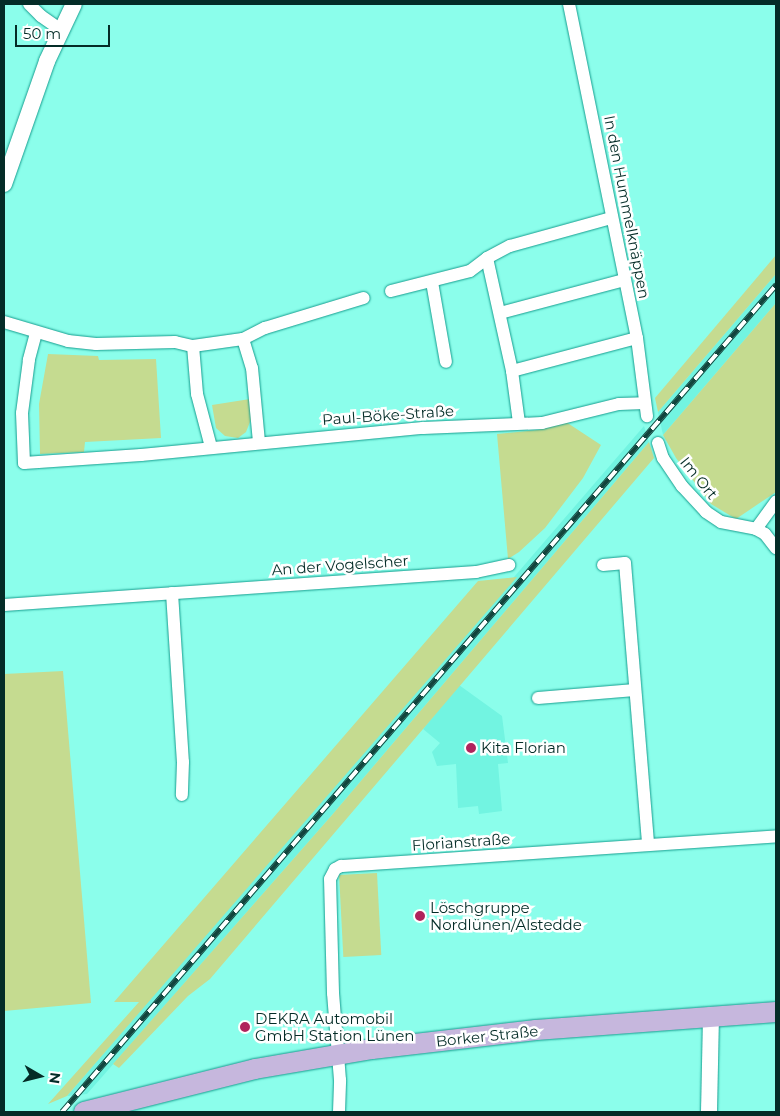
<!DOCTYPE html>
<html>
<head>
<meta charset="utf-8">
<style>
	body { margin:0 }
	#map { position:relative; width:780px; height:1116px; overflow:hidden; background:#8bfeeb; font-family:Montserrat,sans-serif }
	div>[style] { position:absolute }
	.built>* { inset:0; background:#72f4e1 }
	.green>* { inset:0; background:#c5db90; transform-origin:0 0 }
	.roads { filter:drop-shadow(0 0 1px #169e8f) drop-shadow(0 0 1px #169e8f) }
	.minor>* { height:12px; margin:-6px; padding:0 6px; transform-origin:6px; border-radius:6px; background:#fff }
	.tertiary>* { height:16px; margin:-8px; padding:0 8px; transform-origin:8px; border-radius:8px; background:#fff }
	.primary>* { height:20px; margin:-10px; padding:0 10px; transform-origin:10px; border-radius:10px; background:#c6b7dd }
	.rail>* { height:5.5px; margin-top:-2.75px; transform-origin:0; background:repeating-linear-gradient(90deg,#fff 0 11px,#13443d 0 22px); box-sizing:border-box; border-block:1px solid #13443d }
	.dots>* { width:14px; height:14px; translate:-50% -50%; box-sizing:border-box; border:2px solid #fff; border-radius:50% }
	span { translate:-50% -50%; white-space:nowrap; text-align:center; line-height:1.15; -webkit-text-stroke:5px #fff; paint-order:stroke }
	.street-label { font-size:15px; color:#042c27 }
	.poi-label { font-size:15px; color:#042c27 }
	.left { translate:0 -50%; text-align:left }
	.frame { position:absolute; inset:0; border:5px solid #042c27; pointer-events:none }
	.north { position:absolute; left:15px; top:1051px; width:50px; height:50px; -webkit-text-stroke:4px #fff; paint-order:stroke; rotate:98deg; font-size:14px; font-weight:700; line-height:20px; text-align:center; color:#042c27 }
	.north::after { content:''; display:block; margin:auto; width:18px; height:22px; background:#042c27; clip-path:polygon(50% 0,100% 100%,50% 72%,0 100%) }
	.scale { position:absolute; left:15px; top:25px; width:95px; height:22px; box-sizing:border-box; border:2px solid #042c27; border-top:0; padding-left:6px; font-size:15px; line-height:18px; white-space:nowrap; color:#042c27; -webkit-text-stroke:4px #fff; paint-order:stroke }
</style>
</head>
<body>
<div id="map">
	<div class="built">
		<i style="clip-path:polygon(776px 274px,776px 303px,663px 435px,658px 412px)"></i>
		<i style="clip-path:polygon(644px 426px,649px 442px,332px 815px,87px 1094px,67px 1096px)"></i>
		<i style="clip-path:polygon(459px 685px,502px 716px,508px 763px,498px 764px,502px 811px,479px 814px,478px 806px,458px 808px,456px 764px,437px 766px,432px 752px,440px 743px,423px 729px)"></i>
	</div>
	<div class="green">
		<i style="clip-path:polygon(776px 255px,776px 274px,658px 412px,655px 398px)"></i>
		<i style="clip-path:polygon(776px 303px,776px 492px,736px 519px,711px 504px,676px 458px,663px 435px)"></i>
		<i style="clip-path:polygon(48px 354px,98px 356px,99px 360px,156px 359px,161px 438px,85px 442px,84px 452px,40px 454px,39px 404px)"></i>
		<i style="clip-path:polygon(250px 399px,252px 417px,246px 432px,238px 438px,225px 436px,216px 428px,212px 405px)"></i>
		<i style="clip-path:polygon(566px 422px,601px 445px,583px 478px,545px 528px,519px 552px,508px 559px,497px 434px,537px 430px)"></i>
		<i style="clip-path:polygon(649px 442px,654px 458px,210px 979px,188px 996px,119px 1068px,113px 1064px,332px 815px)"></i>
		<i style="clip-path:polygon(517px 577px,67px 1096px,48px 1104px,139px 1002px,114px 1002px,478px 581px)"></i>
		<i style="clip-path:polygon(63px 671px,91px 1003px,4px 1011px,4px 674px)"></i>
		<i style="left:377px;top:873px;width:82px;height:38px;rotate:87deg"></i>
	</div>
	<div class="roads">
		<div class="minor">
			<i style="left:29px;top:4px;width:17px;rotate:45deg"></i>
			<i style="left:41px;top:16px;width:24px;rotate:35deg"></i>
			<i style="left:569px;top:4px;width:341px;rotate:78.5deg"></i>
			<i style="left:637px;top:338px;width:79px;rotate:82.7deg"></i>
			<i style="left:487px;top:258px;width:116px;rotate:77.5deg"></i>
			<i style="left:512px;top:371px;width:52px;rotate:82.3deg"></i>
			<i style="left:432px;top:282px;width:81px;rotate:80.1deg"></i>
			<i style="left:391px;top:291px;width:81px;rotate:-14.2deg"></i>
			<i style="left:470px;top:271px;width:21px;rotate:-37deg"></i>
			<i style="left:487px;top:258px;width:26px;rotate:-28deg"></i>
			<i style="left:510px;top:246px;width:105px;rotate:-15.5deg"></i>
			<i style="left:500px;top:313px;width:128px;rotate:-14.9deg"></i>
			<i style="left:4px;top:322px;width:67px;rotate:16.5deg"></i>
			<i style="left:68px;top:341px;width:28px;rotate:6deg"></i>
			<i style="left:96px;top:344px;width:79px;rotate:-1.5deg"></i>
			<i style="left:175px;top:342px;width:18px;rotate:13deg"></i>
			<i style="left:193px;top:346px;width:50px;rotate:-8deg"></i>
			<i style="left:243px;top:339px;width:25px;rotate:-27deg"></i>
			<i style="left:265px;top:328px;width:103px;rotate:-16.9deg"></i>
			<i style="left:36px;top:333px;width:28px;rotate:105deg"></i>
			<i style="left:29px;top:360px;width:53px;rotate:97.5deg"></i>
			<i style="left:22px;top:413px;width:50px;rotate:87.7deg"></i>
			<i style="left:24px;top:463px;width:117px;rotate:-3.9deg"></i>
			<i style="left:141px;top:455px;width:283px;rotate:-5.5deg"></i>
			<i style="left:423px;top:428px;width:119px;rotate:-2.4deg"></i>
			<i style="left:542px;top:423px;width:79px;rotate:-13.9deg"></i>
			<i style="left:619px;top:404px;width:25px;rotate:-2deg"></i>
			<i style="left:243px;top:339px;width:30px;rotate:73deg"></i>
			<i style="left:252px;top:368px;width:74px;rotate:84.6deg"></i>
			<i style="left:193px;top:346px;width:48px;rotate:85.2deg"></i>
			<i style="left:197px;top:394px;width:55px;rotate:75.2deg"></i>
			<i style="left:512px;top:371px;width:129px;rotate:-14.8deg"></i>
			<i style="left:658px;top:443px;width:16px;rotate:72deg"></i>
			<i style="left:663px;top:458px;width:34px;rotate:56deg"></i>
			<i style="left:682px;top:486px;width:35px;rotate:47deg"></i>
			<i style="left:706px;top:512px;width:18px;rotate:34deg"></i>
			<i style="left:721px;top:522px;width:36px;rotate:11deg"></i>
			<i style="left:756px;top:529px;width:10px;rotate:29deg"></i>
			<i style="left:765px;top:534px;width:18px;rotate:52deg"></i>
			<i style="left:756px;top:529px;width:34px;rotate:-54deg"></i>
			<i style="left:603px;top:565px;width:22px;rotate:-5deg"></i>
			<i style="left:625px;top:563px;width:282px;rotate:85.3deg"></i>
			<i style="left:172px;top:593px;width:169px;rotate:86.3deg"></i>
			<i style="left:183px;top:762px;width:33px;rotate:92deg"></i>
			<i style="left:4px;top:605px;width:473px;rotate:-4deg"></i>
			<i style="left:476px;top:572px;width:34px;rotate:-12deg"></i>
			<i style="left:538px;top:698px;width:97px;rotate:-4.7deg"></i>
			<i style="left:339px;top:1112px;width:32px;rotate:-88deg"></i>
			<i style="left:340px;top:1080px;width:87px;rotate:-94.6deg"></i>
			<i style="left:333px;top:993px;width:114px;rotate:-91.5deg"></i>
			<i style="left:330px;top:879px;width:11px;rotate:-63deg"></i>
			<i style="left:335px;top:869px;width:7px;rotate:-27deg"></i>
			<i style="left:341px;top:866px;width:436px;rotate:-3.9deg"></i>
		</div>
		<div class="tertiary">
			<i style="left:4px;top:184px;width:130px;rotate:-70.7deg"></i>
			<i style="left:47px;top:61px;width:63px;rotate:-64.7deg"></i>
			<i style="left:709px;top:1112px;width:97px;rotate:-88.8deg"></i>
		</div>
		<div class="primary">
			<i style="left:84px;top:1112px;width:176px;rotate:-14.1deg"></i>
			<i style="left:255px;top:1069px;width:119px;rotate:-9.7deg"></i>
			<i style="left:372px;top:1049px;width:165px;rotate:-6.6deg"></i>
			<i style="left:536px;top:1030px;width:241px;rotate:-4.3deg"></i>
		</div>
	</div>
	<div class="rail">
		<i style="left:62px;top:1112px;width:1093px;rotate:-49.19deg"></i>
	</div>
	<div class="dots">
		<i style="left:471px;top:748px;background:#b0235c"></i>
		<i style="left:420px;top:916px;background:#b0235c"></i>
		<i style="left:245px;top:1027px;background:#b0235c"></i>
	</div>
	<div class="street-label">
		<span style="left:627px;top:207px;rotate:79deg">In den Hummelknäppen</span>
		<span style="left:388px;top:415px;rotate:-4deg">Paul-Böke-Straße</span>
		<span style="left:699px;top:478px;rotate:51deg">Im Ort</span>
		<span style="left:340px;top:565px;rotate:-4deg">An der Vogelscher</span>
		<span style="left:461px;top:842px;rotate:-4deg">Florianstraße</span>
		<span style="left:487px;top:1036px;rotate:-6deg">Borker Straße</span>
	</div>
	<div class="poi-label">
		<span class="left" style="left:481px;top:748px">Kita Florian</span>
		<span class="left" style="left:430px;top:916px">Löschgruppe<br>Nordlünen/Alstedde</span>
		<span class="left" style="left:255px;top:1027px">DEKRA Automobil<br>GmbH Station Lünen</span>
	</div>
	<div class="frame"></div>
	<div class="north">N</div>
	<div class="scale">50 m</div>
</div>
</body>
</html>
